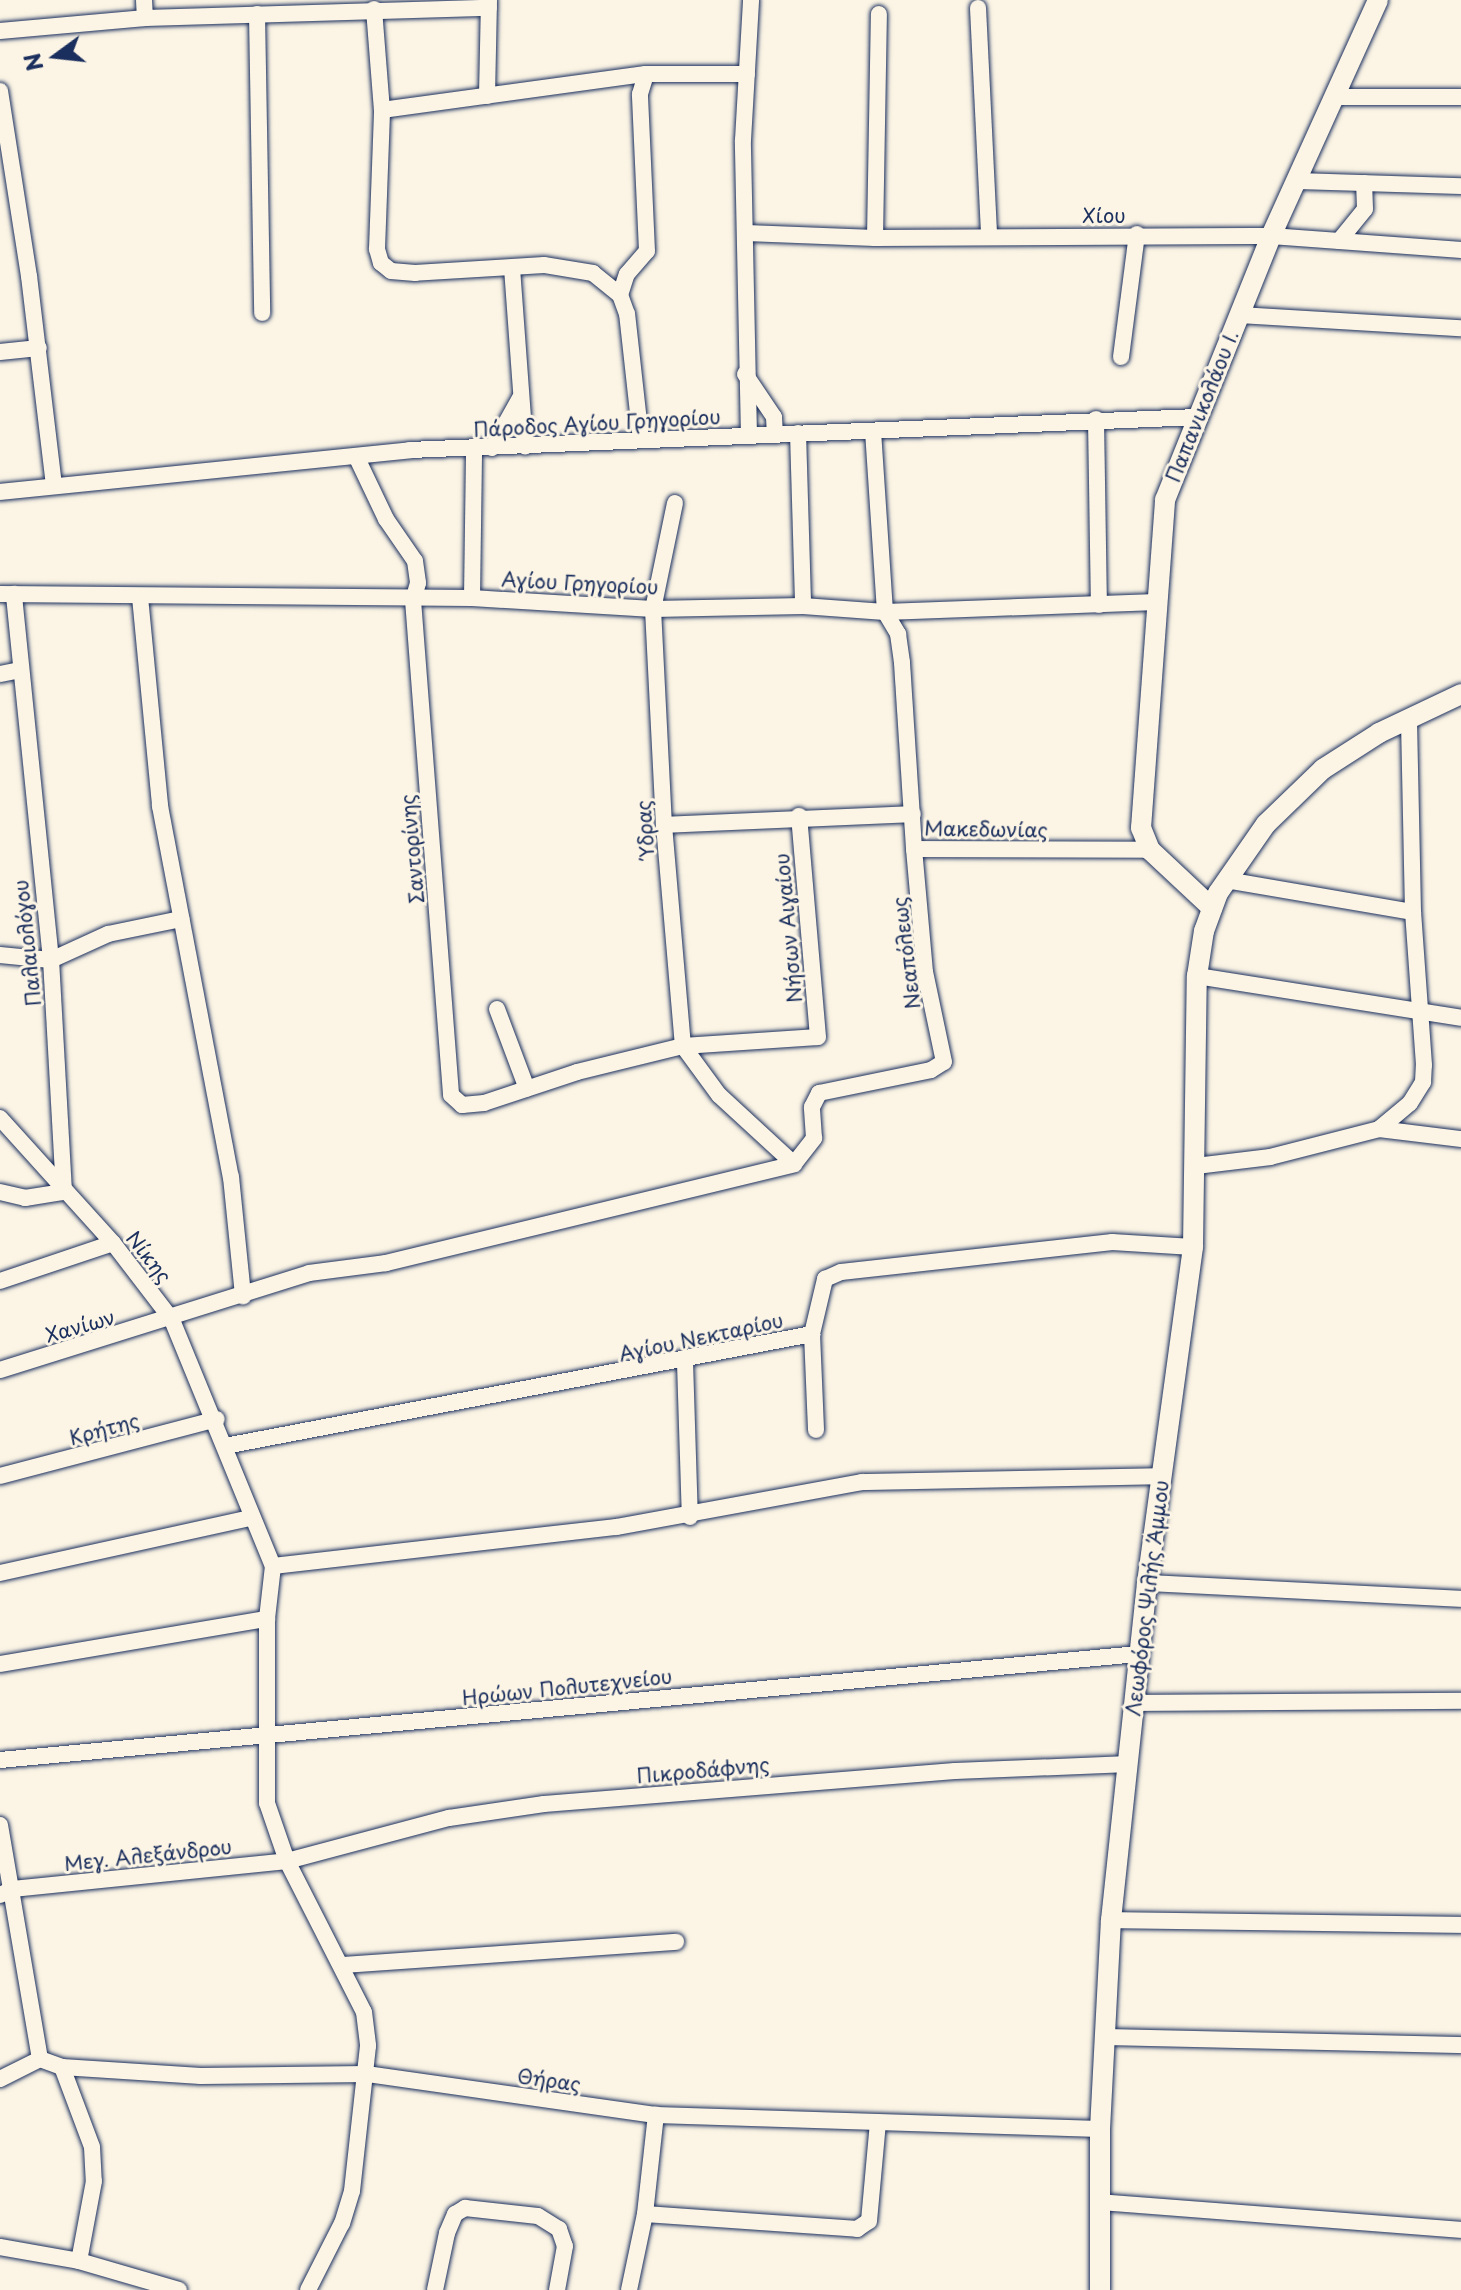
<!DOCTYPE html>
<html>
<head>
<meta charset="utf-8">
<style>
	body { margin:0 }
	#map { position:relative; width:1461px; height:2290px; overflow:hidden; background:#fcf5e5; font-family:"Playpen Sans",sans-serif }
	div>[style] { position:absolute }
	.roads { filter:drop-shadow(0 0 2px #1b2f5e) drop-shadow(0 0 2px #1b2f5e) }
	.minor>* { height:16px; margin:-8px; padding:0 8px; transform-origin:8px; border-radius:8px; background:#fcf5e5 }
	.tertiary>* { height:20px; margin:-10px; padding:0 10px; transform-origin:10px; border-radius:10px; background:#fcf5e5 }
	span { translate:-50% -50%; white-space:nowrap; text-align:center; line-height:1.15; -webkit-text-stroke:6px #fcf5e5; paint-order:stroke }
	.street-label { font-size:20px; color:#1b2f5e }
	.north { position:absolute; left:16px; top:16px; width:80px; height:80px; -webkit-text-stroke:6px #fcf5e5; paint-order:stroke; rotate:255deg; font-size:22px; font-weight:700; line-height:32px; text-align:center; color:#1b2f5e }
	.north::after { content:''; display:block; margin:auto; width:28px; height:36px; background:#1b2f5e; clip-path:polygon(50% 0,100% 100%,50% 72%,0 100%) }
</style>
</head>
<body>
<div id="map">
	<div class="roads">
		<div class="minor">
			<i style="left:144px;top:0;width:18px;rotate:87deg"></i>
			<i style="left:978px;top:8px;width:227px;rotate:87.2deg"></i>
			<i style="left:374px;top:9px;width:101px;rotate:85.5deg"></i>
			<i style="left:257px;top:14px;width:299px;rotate:89deg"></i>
			<i style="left:0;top:31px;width:146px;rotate:-5.1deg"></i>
			<i style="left:145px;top:18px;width:344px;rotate:-1.7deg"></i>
			<i style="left:0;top:91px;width:187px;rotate:81.1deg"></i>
			<i style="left:29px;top:276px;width:211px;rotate:83.2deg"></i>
			<i style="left:487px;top:96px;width:96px;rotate:-88.8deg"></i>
			<i style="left:1333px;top:97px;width:128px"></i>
			<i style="left:1298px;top:181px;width:163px;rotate:1.8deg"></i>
			<i style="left:746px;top:233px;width:129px;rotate:2.2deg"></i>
			<i style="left:875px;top:238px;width:396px;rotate:-0.3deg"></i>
			<i style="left:1271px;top:236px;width:191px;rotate:4.2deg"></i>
			<i style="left:875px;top:238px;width:224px;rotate:-89deg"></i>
			<i style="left:1339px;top:241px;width:41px;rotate:-50.9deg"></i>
			<i style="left:1365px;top:209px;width:26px;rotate:-92deg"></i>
			<i style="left:512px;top:268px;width:179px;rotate:85.8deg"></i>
			<i style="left:620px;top:295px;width:22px;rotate:-72deg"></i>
			<i style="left:627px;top:274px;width:30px;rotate:-49deg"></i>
			<i style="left:647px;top:251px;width:157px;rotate:-92.6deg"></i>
			<i style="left:640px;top:94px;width:21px;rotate:-73deg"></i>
			<i style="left:1239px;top:315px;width:222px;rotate:3.4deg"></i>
			<i style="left:0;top:352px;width:39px;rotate:-6deg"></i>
			<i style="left:1121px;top:357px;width:124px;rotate:-82.6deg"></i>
			<i style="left:745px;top:374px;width:52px;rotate:56deg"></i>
			<i style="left:774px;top:417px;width:17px;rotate:87deg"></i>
			<i style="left:1096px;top:419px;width:186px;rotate:89.1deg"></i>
			<i style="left:873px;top:431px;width:181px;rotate:86.2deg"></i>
			<i style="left:885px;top:612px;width:26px;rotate:59deg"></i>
			<i style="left:898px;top:634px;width:29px;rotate:82deg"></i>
			<i style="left:902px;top:663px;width:186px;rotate:86.3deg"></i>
			<i style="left:914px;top:849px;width:236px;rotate:0.2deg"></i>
			<i style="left:798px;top:433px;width:173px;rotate:88.3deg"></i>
			<i style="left:749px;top:436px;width:296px;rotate:-91.2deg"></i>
			<i style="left:743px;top:140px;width:140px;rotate:-86.7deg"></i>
			<i style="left:641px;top:440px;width:127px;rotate:-96.3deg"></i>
			<i style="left:627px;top:314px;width:20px;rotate:-110deg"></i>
			<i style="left:620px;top:295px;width:35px;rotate:-141deg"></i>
			<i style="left:593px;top:273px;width:50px;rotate:-170.7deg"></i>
			<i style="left:544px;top:265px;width:129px;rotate:176.5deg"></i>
			<i style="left:415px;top:273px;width:24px;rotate:-175deg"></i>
			<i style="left:391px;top:271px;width:13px;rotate:-141deg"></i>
			<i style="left:381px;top:263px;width:15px;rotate:-106deg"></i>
			<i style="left:377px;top:249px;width:139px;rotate:-87.9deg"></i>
			<i style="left:382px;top:110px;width:266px;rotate:-7.8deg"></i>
			<i style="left:646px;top:74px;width:101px"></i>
			<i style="left:492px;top:448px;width:57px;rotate:-60.8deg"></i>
			<i style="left:356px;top:456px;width:70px;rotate:64.5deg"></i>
			<i style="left:386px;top:519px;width:51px;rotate:55.4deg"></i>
			<i style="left:415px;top:561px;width:22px;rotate:82deg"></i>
			<i style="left:418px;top:583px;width:18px;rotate:106deg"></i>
			<i style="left:413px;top:600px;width:496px;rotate:85.6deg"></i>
			<i style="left:451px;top:1095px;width:15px;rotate:42deg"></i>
			<i style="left:462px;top:1105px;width:22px;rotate:-5deg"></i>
			<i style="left:484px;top:1103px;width:98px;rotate:-18.4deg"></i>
			<i style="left:577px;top:1072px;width:109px;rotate:-13.8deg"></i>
			<i style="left:683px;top:1046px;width:135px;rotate:-3.8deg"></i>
			<i style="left:818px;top:1037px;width:222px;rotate:-94.9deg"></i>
			<i style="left:0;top:492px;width:412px;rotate:-5.8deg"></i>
			<i style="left:410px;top:450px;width:788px;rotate:-2.4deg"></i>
			<i style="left:675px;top:503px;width:108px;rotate:101.7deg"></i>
			<i style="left:653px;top:609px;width:216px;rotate:87.1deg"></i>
			<i style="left:664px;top:825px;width:222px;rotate:85.1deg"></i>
			<i style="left:0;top:594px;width:472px;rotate:0.5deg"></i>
			<i style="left:472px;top:598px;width:181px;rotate:3.5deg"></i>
			<i style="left:653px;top:609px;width:150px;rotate:-1.1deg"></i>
			<i style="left:803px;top:606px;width:82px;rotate:4.2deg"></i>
			<i style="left:885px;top:612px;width:272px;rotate:-2.1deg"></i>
			<i style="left:140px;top:597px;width:210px;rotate:84.5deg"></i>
			<i style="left:160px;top:806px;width:378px;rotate:79.2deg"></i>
			<i style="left:231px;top:1177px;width:120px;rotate:84.2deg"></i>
			<i style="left:472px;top:598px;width:149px;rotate:-89.2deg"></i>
			<i style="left:0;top:674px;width:21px;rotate:-11deg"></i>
			<i style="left:664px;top:825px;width:249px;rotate:-2.5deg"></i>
			<i style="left:1226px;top:880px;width:190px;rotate:9.7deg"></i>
			<i style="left:0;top:955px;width:51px;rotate:5.6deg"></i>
			<i style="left:51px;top:960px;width:63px;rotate:-24.5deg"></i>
			<i style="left:108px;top:934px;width:75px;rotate:-11.6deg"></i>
			<i style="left:1197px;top:976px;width:267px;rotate:9deg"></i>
			<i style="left:497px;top:1009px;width:85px;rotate:69.4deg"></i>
			<i style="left:683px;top:1046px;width:61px;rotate:53.7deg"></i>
			<i style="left:719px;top:1095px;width:102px;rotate:42.6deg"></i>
			<i style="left:0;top:1118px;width:169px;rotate:47.9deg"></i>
			<i style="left:113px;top:1243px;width:97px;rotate:52.5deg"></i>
			<i style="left:172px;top:1320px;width:266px;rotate:67.7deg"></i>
			<i style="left:273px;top:1566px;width:53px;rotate:96.5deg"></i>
			<i style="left:267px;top:1619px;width:184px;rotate:90deg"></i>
			<i style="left:267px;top:1803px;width:61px;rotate:71deg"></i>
			<i style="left:287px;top:1861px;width:169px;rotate:63deg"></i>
			<i style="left:364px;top:2012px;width:34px;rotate:83deg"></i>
			<i style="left:368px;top:2046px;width:146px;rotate:96.3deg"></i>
			<i style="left:352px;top:2191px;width:34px;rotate:107deg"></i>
			<i style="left:342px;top:2223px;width:75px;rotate:116.9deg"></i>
			<i style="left:1379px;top:1129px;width:40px;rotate:-40deg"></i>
			<i style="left:1410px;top:1103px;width:25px;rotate:-58deg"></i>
			<i style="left:1423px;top:1082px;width:17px;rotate:-87deg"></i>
			<i style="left:1424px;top:1065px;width:153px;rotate:-94.1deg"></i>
			<i style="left:1413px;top:912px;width:191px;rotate:-91.2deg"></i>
			<i style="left:1196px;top:1166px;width:75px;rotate:-6.9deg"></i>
			<i style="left:1270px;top:1157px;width:113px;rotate:-14.4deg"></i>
			<i style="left:1379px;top:1129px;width:83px;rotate:7deg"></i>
			<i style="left:0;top:1192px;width:26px;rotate:13deg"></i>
			<i style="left:25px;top:1198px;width:39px;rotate:-9deg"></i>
			<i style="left:64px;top:1192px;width:232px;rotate:-93.2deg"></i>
			<i style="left:51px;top:960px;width:368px;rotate:-95.8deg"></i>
			<i style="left:0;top:1281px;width:119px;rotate:-18.6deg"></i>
			<i style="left:812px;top:1334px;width:96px;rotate:87.6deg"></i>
			<i style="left:685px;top:1362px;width:155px;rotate:88.2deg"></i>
			<i style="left:0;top:1370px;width:324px;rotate:-17.4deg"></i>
			<i style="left:309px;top:1273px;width:78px;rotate:-7.4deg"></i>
			<i style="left:386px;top:1263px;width:420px;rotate:-13.6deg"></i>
			<i style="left:794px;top:1164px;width:33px;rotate:-52deg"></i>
			<i style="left:814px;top:1138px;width:31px;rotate:-94deg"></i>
			<i style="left:812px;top:1107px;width:16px;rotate:-63deg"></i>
			<i style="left:819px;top:1093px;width:114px;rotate:-11.6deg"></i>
			<i style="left:931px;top:1070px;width:15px;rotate:-32deg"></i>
			<i style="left:944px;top:1062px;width:92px;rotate:-101.9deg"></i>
			<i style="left:925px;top:972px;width:123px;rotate:-95.1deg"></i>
			<i style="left:225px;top:1446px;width:598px;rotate:-10.8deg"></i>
			<i style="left:812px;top:1334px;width:57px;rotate:-76.7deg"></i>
			<i style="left:825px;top:1279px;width:17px;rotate:-24deg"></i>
			<i style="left:841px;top:1272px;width:273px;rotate:-6.3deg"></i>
			<i style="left:1112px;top:1242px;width:81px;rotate:3.5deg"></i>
			<i style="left:0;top:1476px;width:224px;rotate:-14.7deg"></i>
			<i style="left:273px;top:1566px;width:346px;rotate:-6.5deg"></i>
			<i style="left:617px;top:1527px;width:249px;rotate:-10.4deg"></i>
			<i style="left:862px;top:1482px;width:300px;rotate:-1.1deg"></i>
			<i style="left:0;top:1573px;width:256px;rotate:-12.4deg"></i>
			<i style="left:1147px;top:1583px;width:314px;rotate:2.9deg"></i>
			<i style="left:0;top:1664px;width:271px;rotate:-9.6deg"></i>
			<i style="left:1134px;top:1703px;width:327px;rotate:-0.4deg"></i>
			<i style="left:0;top:1760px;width:1143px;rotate:-5.32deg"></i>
			<i style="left:0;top:1825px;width:237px;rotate:80.3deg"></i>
			<i style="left:0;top:1895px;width:14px;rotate:-25deg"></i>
			<i style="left:13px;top:1889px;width:275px;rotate:-5.8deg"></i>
			<i style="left:287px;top:1861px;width:168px;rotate:-14.9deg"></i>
			<i style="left:449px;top:1818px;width:96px;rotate:-8.4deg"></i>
			<i style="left:544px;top:1804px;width:412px;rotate:-4.6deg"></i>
			<i style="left:955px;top:1771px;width:174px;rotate:-2.3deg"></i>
			<i style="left:1111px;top:1920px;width:350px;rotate:0.8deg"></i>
			<i style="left:344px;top:1965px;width:333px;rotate:-4deg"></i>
			<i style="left:1103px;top:2037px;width:358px;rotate:1.3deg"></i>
			<i style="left:62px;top:2067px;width:85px;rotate:69.4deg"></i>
			<i style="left:92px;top:2147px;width:34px;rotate:87deg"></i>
			<i style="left:94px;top:2181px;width:81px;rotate:100.6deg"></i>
			<i style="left:0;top:2079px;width:45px;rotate:-26.6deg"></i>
			<i style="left:40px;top:2059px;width:23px;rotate:20deg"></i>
			<i style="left:62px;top:2067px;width:139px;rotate:3.7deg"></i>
			<i style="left:201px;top:2076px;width:166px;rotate:-0.7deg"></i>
			<i style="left:367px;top:2074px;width:292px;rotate:8.1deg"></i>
			<i style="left:656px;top:2115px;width:444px;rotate:1.8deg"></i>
			<i style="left:1099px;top:2202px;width:363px;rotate:4.4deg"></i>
			<i style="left:645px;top:2214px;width:213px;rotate:4deg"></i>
			<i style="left:857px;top:2229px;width:14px;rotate:-34deg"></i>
			<i style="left:869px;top:2221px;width:99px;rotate:-84.8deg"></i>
			<i style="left:0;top:2247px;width:80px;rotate:10deg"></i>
			<i style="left:79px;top:2261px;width:104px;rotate:16.2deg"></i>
			<i style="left:435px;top:2290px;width:58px;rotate:-78.1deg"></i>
			<i style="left:447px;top:2233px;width:21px;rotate:-67deg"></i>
			<i style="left:455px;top:2214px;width:12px;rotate:-31deg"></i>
			<i style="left:465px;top:2208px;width:73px;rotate:6.3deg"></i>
			<i style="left:538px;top:2216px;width:25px;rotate:32deg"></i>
			<i style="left:559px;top:2229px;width:18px;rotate:71deg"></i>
			<i style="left:565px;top:2246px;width:45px;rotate:100.3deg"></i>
			<i style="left:629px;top:2290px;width:78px;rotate:-78.1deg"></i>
			<i style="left:645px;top:2214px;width:100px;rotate:-83.7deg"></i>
		</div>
		<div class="tertiary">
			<i style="left:1212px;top:908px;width:85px;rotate:-136.9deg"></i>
			<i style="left:1150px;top:850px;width:24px;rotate:-112deg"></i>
			<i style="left:1141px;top:828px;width:329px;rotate:-85.8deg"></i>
			<i style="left:1165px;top:500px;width:284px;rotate:-68.1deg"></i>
			<i style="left:1271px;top:236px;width:259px;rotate:-65.6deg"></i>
			<i style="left:1100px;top:2290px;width:161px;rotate:-90deg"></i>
			<i style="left:1100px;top:2129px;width:209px;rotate:-87deg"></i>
			<i style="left:1111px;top:1920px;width:339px;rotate:-83.9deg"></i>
			<i style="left:1147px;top:1583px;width:339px;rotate:-82.2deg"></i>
			<i style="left:1193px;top:1247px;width:271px;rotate:-89.2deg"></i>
			<i style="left:1197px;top:976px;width:46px;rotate:-81.2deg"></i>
			<i style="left:1204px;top:931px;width:40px;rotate:-69.8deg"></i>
			<i style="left:1218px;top:893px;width:84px;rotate:-55.2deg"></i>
			<i style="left:1266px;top:824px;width:79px;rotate:-44deg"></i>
			<i style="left:1323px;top:769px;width:67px;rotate:-32.7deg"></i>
			<i style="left:1379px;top:733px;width:91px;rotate:-25.4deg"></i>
		</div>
	</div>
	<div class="street-label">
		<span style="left:1104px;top:215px">Χίου</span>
		<span style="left:1202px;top:406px;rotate:-68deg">Παπανικολάου Ι.</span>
		<span style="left:597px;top:423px;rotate:-3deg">Πάροδος Αγίου Γρηγορίου</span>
		<span style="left:580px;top:583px;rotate:3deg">Αγίου Γρηγορίου</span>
		<span style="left:645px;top:829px;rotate:-94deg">Ύδρας</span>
		<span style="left:986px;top:829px;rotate:1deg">Μακεδωνίας</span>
		<span style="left:412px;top:849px;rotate:-95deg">Σαντορίνης</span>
		<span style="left:788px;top:928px;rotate:-95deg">Νήσων Αιγαίου</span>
		<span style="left:27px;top:943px;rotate:-96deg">Παλαιολόγου</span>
		<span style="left:906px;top:953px;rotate:-97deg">Νεαπόλεως</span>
		<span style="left:149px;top:1257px;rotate:52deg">Νίκης</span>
		<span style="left:80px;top:1326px;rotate:-16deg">Χανίων</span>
		<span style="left:701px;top:1337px;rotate:-12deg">Αγίου Νεκταρίου</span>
		<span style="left:104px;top:1429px;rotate:-15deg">Κρήτης</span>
		<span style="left:1147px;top:1598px;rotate:-83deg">Λεωφόρος Ψιλής Άμμου</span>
		<span style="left:567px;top:1687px;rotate:-6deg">Ηρώων Πολυτεχνείου</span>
		<span style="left:703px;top:1770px;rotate:-5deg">Πικροδάφνης</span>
		<span style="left:148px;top:1855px;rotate:-6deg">Μεγ. Αλεξάνδρου</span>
		<span style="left:549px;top:2080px;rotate:8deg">Θήρας</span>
	</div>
	<div class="north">N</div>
</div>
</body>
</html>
